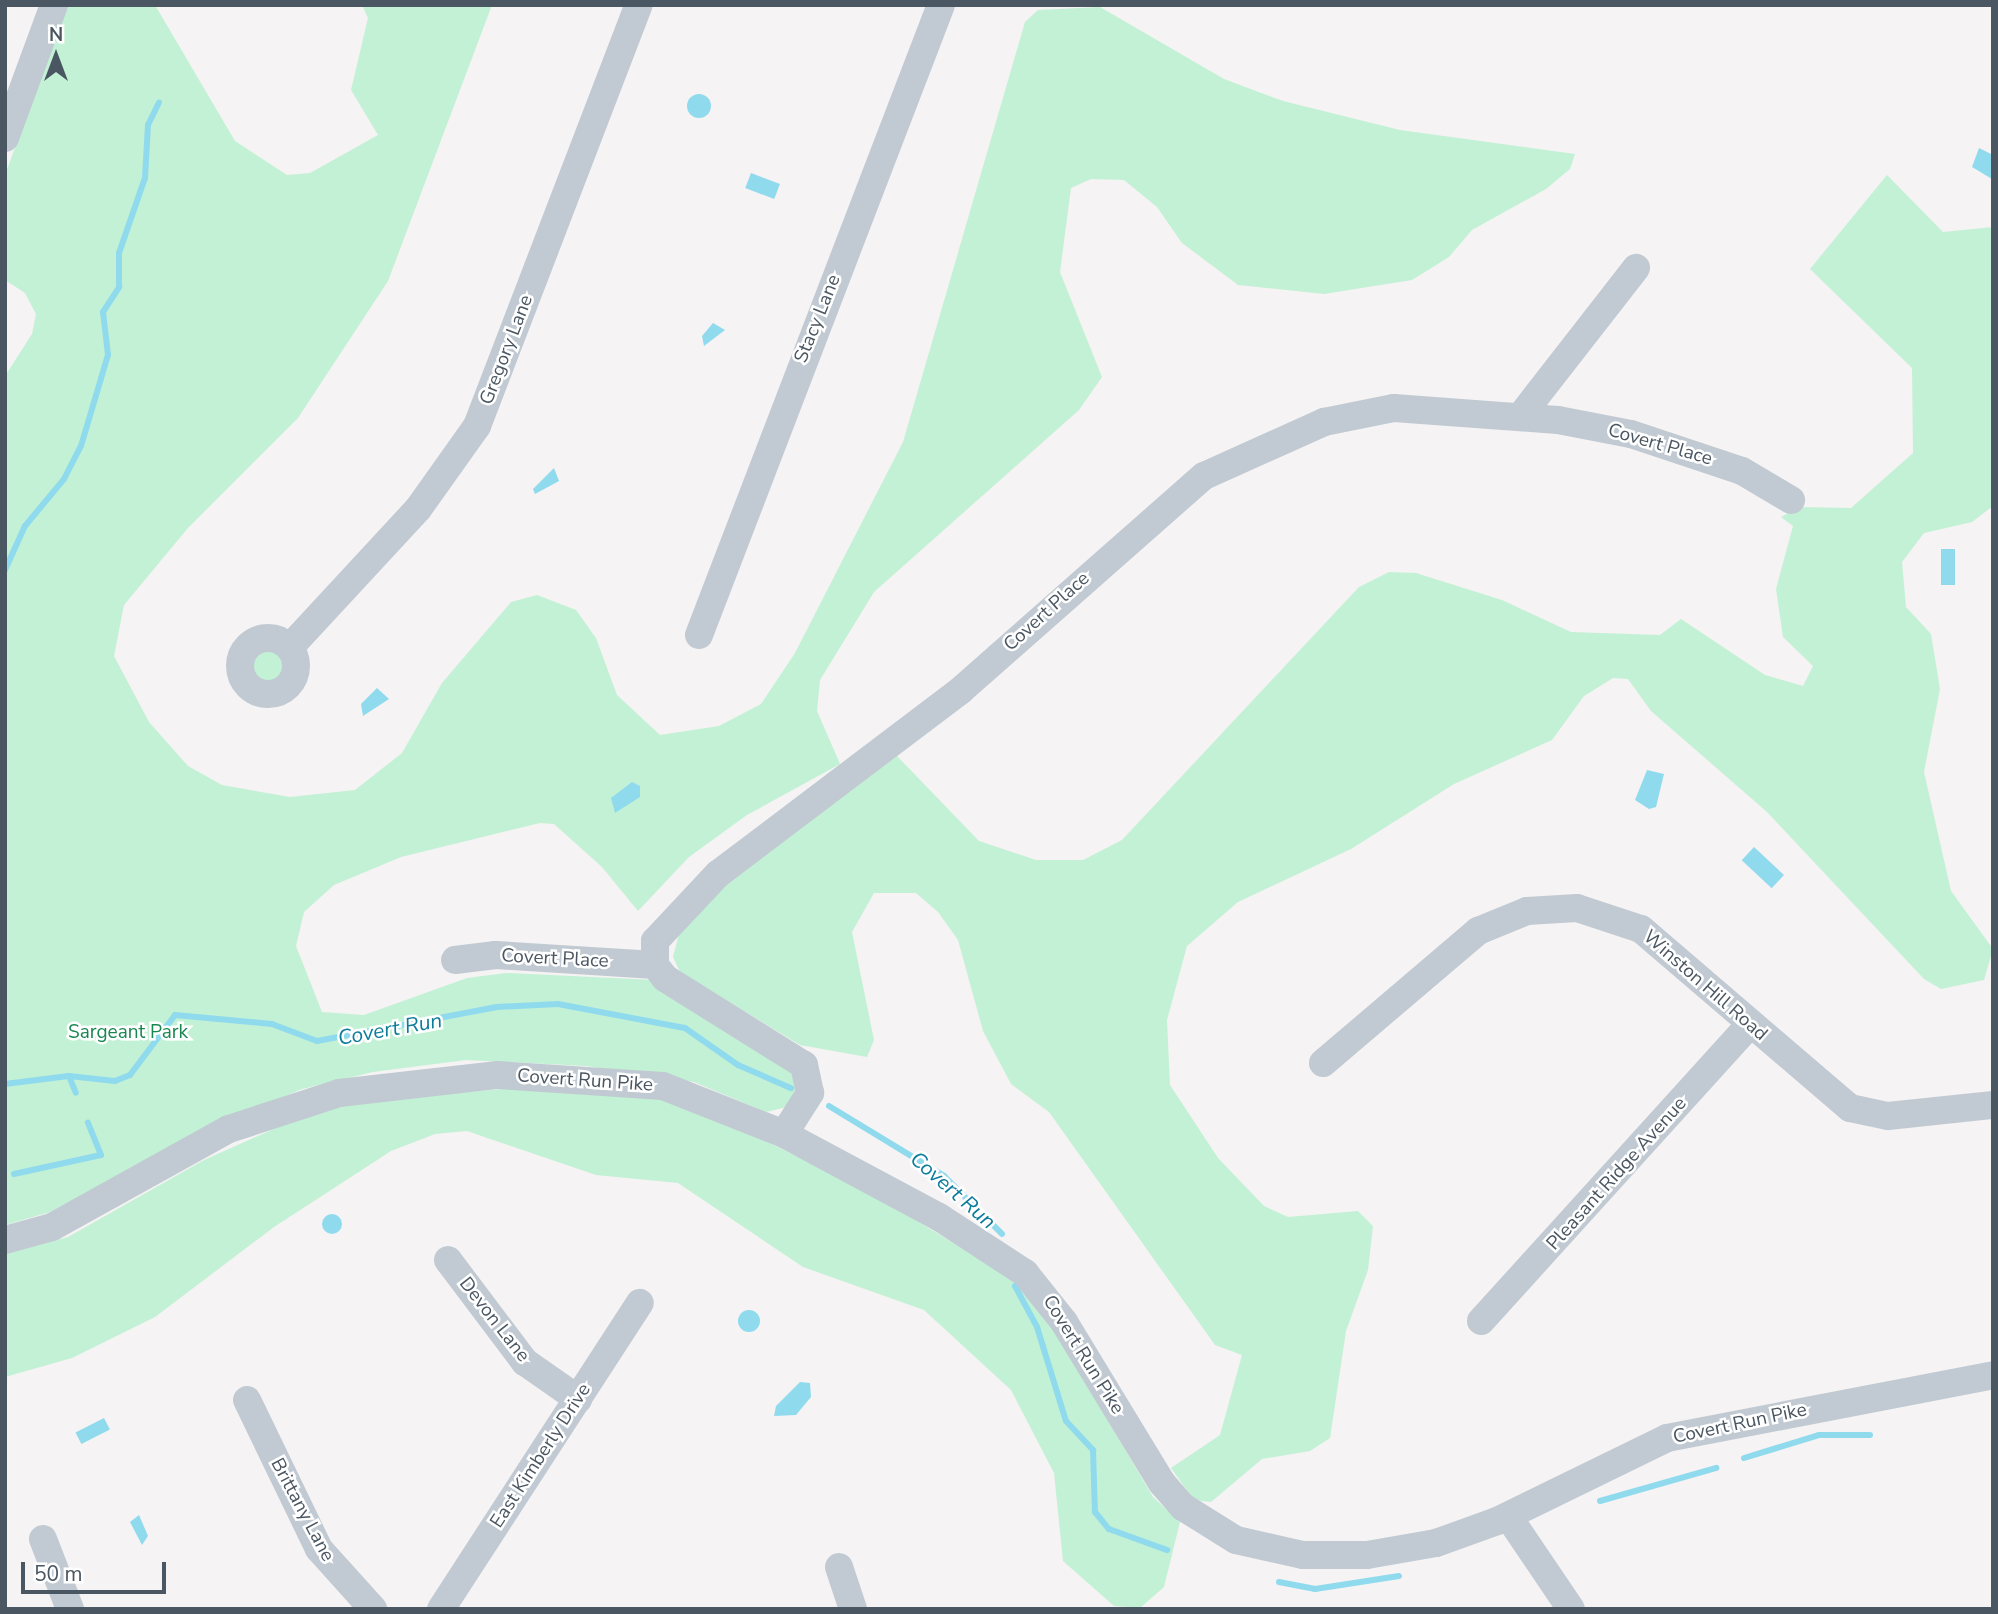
<!DOCTYPE html>
<html>
<head>
<meta charset="utf-8">
<style>
	body { margin:0 }
	#map { position:relative; width:1998px; height:1614px; overflow:hidden; background:#f5f3f3; font-family:"Nunito Sans",sans-serif }
	div>[style] { position:absolute }
	.green>* { inset:0; background:#c3f1d5 }
	.round { border-radius:50% }
	.water>* { inset:0; background:#90daee; transform-origin:0 0 }
	.stream>* { height:6px; margin:-3px; padding:0 3px; transform-origin:3px; border-radius:3px; background:#90daee }
	.minor>* { height:28px; margin:-14px; padding:0 14px; transform-origin:14px; border-radius:14px; background:#c1cad2 }
	.minor>.ring { margin:-14px; padding:0; box-sizing:content-box; background:none; border:28px solid #c1cad2; border-radius:50% }
	span { translate:-50% -50%; white-space:nowrap; text-align:center; line-height:1.15; -webkit-text-stroke:5px #fff; paint-order:stroke }
	.street-label { font-size:19px; color:#4a5661 }
	.park-label { font-size:19px; color:#17864f }
	.water-label { font-size:21px; color:#0c7c9b; font-style:italic }
	.frame { position:absolute; inset:0; border:7px solid #4a5661; pointer-events:none }
	.north { position:absolute; left:21px; top:21px; width:70px; height:70px; -webkit-text-stroke:5px #fff; paint-order:stroke; rotate:0deg; font-size:19px; font-weight:700; line-height:28px; text-align:center; color:#4a5661 }
	.north::after { content:''; display:block; margin:auto; width:24px; height:32px; background:#4a5661; clip-path:polygon(50% 0,100% 100%,50% 72%,0 100%) }
	.scale { position:absolute; left:21px; top:1562px; width:145px; height:32px; box-sizing:border-box; border:4px solid #4a5661; border-top:0; padding-left:9px; font-size:21px; line-height:24px; white-space:nowrap; color:#4a5661; -webkit-text-stroke:5px #fff; paint-order:stroke }
</style>
</head>
<body>
<div id="map">
	<div class="green">
		<i style="clip-path:polygon(67px 5px,155px 5px,235px 141px,287px 175px,310px 173px,378px 135px,351px 90px,368px 18px,362px 5px,492px 5px,388px 281px,298px 418px,188px 528px,124px 605px,114px 656px,149px 722px,188px 766px,222px 785px,290px 797px,355px 790px,402px 753px,442px 683px,511px 602px,537px 595px,576px 610px,596px 638px,617px 695px,660px 735px,719px 726px,761px 704px,795px 653px,903px 442px,1025px 22px,1038px 10px,1100px 7px,1224px 79px,1283px 101px,1400px 130px,1575px 154px,1570px 169px,1546px 189px,1472px 230px,1449px 257px,1412px 280px,1324px 294px,1238px 285px,1182px 243px,1157px 207px,1124px 180px,1091px 179px,1071px 188px,1060px 272px,1102px 377px,1079px 410px,874px 592px,820px 680px,817px 711px,840px 764px,747px 815px,689px 857px,638px 911px,602px 867px,554px 824px,540px 823px,401px 857px,334px 885px,304px 912px,296px 946px,322px 1012px,364px 1015px,467px 978px,506px 973px,655px 980px,793px 1066px,797px 1090px,787px 1107px,766px 1112px,694px 1082px,586px 1066px,466px 1060px,373px 1072px,302px 1089px,221px 1123px,50px 1212px,5px 1225px,5px 376px,32px 334px,36px 314px,25px 293px,5px 280px,5px 175px)"></i>
		<i style="clip-path:polygon(1887px 175px,1943px 232px,1993px 227px,1993px 506px,1972px 522px,1924px 533px,1902px 562px,1906px 607px,1931px 634px,1940px 689px,1924px 772px,1951px 891px,1993px 949px,1984px 980px,1941px 989px,1924px 979px,1767px 812px,1651px 711px,1628px 679px,1613px 678px,1584px 696px,1552px 740px,1454px 784px,1351px 849px,1238px 902px,1187px 946px,1167px 1020px,1170px 1085px,1218px 1158px,1264px 1206px,1288px 1217px,1358px 1211px,1373px 1226px,1368px 1270px,1346px 1331px,1330px 1438px,1310px 1451px,1262px 1459px,1211px 1502px,1194px 1500px,1171px 1468px,1220px 1435px,1242px 1355px,1215px 1345px,1049px 1112px,1011px 1084px,983px 1031px,958px 940px,938px 912px,916px 893px,874px 893px,852px 932px,874px 1040px,867px 1057px,800px 1045px,680px 972px,673px 957px,681px 926px,720px 889px,897px 756px,979px 841px,1036px 860px,1083px 860px,1122px 840px,1359px 587px,1389px 572px,1416px 573px,1502px 600px,1571px 632px,1660px 635px,1681px 619px,1765px 675px,1803px 686px,1813px 666px,1783px 637px,1776px 589px,1793px 526px,1781px 517px,1799px 507px,1851px 508px,1913px 453px,1912px 368px,1810px 269px)"></i>
		<i class="round" style="left:250px;top:647px;width:36px;height:36px"></i>
		<i style="clip-path:polygon(534px 1086px,641px 1092px,713px 1115px,877px 1196px,1032px 1292px,1153px 1497px,1180px 1522px,1164px 1587px,1140px 1608px,1114px 1606px,1063px 1561px,1054px 1473px,1011px 1390px,924px 1310px,803px 1267px,678px 1183px,596px 1175px,467px 1131px,435px 1134px,391px 1151px,274px 1227px,155px 1317px,72px 1358px,5px 1377px,5px 1254px,68px 1237px,204px 1160px,307px 1114px,366px 1101px)"></i>
	</div>
	<div class="water">
		<i class="round" style="left:687px;top:94px;width:24px;height:24px"></i>
		<i style="clip-path:polygon(1979px 148px,1993px 155px,1992px 179px,1972px 167px)"></i>
		<i style="left:751px;top:173px;width:31px;height:16px;rotate:21deg"></i>
		<i style="clip-path:polygon(713px 323px,725px 330px,704px 346px,702px 336px)"></i>
		<i style="clip-path:polygon(554px 468px,559px 481px,535px 494px,533px 489px)"></i>
		<i style="left:1941px;top:549px;width:14px;height:36px"></i>
		<i style="clip-path:polygon(377px 688px,389px 699px,363px 716px,361px 704px)"></i>
		<i style="clip-path:polygon(1647px 770px,1664px 774px,1656px 807px,1649px 809px,1635px 800px)"></i>
		<i style="clip-path:polygon(632px 782px,640px 786px,640px 797px,615px 813px,611px 798px)"></i>
		<i style="left:1754px;top:847px;width:41px;height:18px;rotate:43deg"></i>
		<i class="round" style="left:322px;top:1214px;width:20px;height:20px"></i>
		<i class="round" style="left:738px;top:1310px;width:22px;height:22px"></i>
		<i style="clip-path:polygon(800px 1382px,810px 1383px,811px 1397px,796px 1415px,774px 1416px,776px 1406px)"></i>
		<i style="left:104px;top:1418px;width:13px;height:32px;rotate:63deg"></i>
		<i style="clip-path:polygon(139px 1515px,148px 1536px,142px 1545px,130px 1522px)"></i>
	</div>
	<div class="stream">
		<i style="left:5px;top:570px;width:48px;rotate:-65.6deg"></i>
		<i style="left:25px;top:526px;width:61px;rotate:-50.3deg"></i>
		<i style="left:64px;top:479px;width:37px;rotate:-63deg"></i>
		<i style="left:81px;top:446px;width:95px;rotate:-73.5deg"></i>
		<i style="left:108px;top:355px;width:43px;rotate:-96.6deg"></i>
		<i style="left:103px;top:312px;width:30px;rotate:-57deg"></i>
		<i style="left:119px;top:287px;width:34px;rotate:-90deg"></i>
		<i style="left:119px;top:253px;width:79px;rotate:-70.9deg"></i>
		<i style="left:145px;top:178px;width:53px;rotate:-86.8deg"></i>
		<i style="left:148px;top:125px;width:25px;rotate:-64deg"></i>
		<i style="left:69px;top:1076px;width:18px;rotate:68deg"></i>
		<i style="left:5px;top:1084px;width:64px;rotate:-7.1deg"></i>
		<i style="left:69px;top:1076px;width:46px;rotate:6.2deg"></i>
		<i style="left:115px;top:1081px;width:16px;rotate:-22deg"></i>
		<i style="left:130px;top:1075px;width:75px;rotate:-53.1deg"></i>
		<i style="left:175px;top:1015px;width:97px;rotate:5.3deg"></i>
		<i style="left:272px;top:1024px;width:48px;rotate:20.7deg"></i>
		<i style="left:317px;top:1041px;width:183px;rotate:-10.7deg"></i>
		<i style="left:497px;top:1007px;width:61px;rotate:-2.8deg"></i>
		<i style="left:558px;top:1004px;width:129px;rotate:10.7deg"></i>
		<i style="left:685px;top:1028px;width:65px;rotate:34.9deg"></i>
		<i style="left:738px;top:1065px;width:58px;rotate:23.5deg"></i>
		<i style="left:829px;top:1106px;width:135px;rotate:31.3deg"></i>
		<i style="left:944px;top:1176px;width:82px;rotate:45deg"></i>
		<i style="left:14px;top:1174px;width:89px;rotate:-12.3deg"></i>
		<i style="left:101px;top:1155px;width:35px;rotate:-112deg"></i>
		<i style="left:1015px;top:1286px;width:47px;rotate:61.8deg"></i>
		<i style="left:1037px;top:1327px;width:98px;rotate:72.9deg"></i>
		<i style="left:1066px;top:1421px;width:40px;rotate:47deg"></i>
		<i style="left:1093px;top:1450px;width:62px;rotate:88.2deg"></i>
		<i style="left:1095px;top:1512px;width:22px;rotate:51deg"></i>
		<i style="left:1109px;top:1529px;width:62px;rotate:19.9deg"></i>
		<i style="left:1744px;top:1458px;width:78px;rotate:-17deg"></i>
		<i style="left:1819px;top:1435px;width:51px"></i>
		<i style="left:1600px;top:1501px;width:121px;rotate:-15.9deg"></i>
		<i style="left:1279px;top:1582px;width:37px;rotate:11deg"></i>
		<i style="left:1315px;top:1589px;width:85px;rotate:-8.8deg"></i>
	</div>
	<div class="minor">
		<i style="left:5px;top:138px;width:142px;rotate:-69.8deg"></i>
		<i style="left:1520px;top:417px;width:189px;rotate:-52.1deg"></i>
		<i style="left:699px;top:635px;width:675px;rotate:-68.99deg"></i>
		<i class="ring" style="left:240px;top:638px;width:28px;height:28px"></i>
		<i style="left:292px;top:645px;width:185px;rotate:-47.2deg"></i>
		<i style="left:418px;top:509px;width:102px;rotate:-54.6deg"></i>
		<i style="left:477px;top:426px;width:451px;rotate:-69deg"></i>
		<i style="left:455px;top:960px;width:41px;rotate:-7deg"></i>
		<i style="left:496px;top:955px;width:159px;rotate:3.6deg"></i>
		<i style="left:1323px;top:1063px;width:204px;rotate:-40.4deg"></i>
		<i style="left:1478px;top:931px;width:53px;rotate:-22.2deg"></i>
		<i style="left:1527px;top:911px;width:50px;rotate:-3.4deg"></i>
		<i style="left:1577px;top:908px;width:67px;rotate:18.2deg"></i>
		<i style="left:1641px;top:929px;width:275px;rotate:40.6deg"></i>
		<i style="left:1850px;top:1108px;width:39px;rotate:12deg"></i>
		<i style="left:1888px;top:1116px;width:106px;rotate:-6deg"></i>
		<i style="left:784px;top:1134px;width:49px;rotate:-57.6deg"></i>
		<i style="left:810px;top:1093px;width:29px;rotate:-102deg"></i>
		<i style="left:804px;top:1065px;width:164px;rotate:-148deg"></i>
		<i style="left:665px;top:978px;width:16px;rotate:-128deg"></i>
		<i style="left:655px;top:965px;width:24px;rotate:-90deg"></i>
		<i style="left:655px;top:941px;width:92px;rotate:-46.8deg"></i>
		<i style="left:718px;top:874px;width:305px;rotate:-37.1deg"></i>
		<i style="left:961px;top:690px;width:324px;rotate:-41.4deg"></i>
		<i style="left:1204px;top:476px;width:132px;rotate:-24.2deg"></i>
		<i style="left:1324px;top:422px;width:71px;rotate:-11.3deg"></i>
		<i style="left:1394px;top:408px;width:164px;rotate:4.2deg"></i>
		<i style="left:1558px;top:420px;width:74px;rotate:10.9deg"></i>
		<i style="left:1631px;top:434px;width:117px;rotate:18.4deg"></i>
		<i style="left:1742px;top:471px;width:57px;rotate:30.6deg"></i>
		<i style="left:5px;top:1240px;width:49px;rotate:-15.5deg"></i>
		<i style="left:52px;top:1227px;width:202px;rotate:-29deg"></i>
		<i style="left:229px;top:1129px;width:116px;rotate:-18.1deg"></i>
		<i style="left:339px;top:1093px;width:160px;rotate:-6.5deg"></i>
		<i style="left:498px;top:1075px;width:165px;rotate:3.8deg"></i>
		<i style="left:663px;top:1086px;width:130px;rotate:21.6deg"></i>
		<i style="left:784px;top:1134px;width:176px;rotate:28.2deg"></i>
		<i style="left:939px;top:1217px;width:103px;rotate:33.1deg"></i>
		<i style="left:1025px;top:1273px;width:63px;rotate:51.5deg"></i>
		<i style="left:1064px;top:1322px;width:188px;rotate:58.7deg"></i>
		<i style="left:1162px;top:1483px;width:32px;rotate:49deg"></i>
		<i style="left:1183px;top:1507px;width:62px;rotate:31.9deg"></i>
		<i style="left:1236px;top:1540px;width:69px;rotate:12.6deg"></i>
		<i style="left:1303px;top:1555px;width:64px"></i>
		<i style="left:1367px;top:1555px;width:70px;rotate:-9.9deg"></i>
		<i style="left:1436px;top:1543px;width:65px;rotate:-19.8deg"></i>
		<i style="left:1497px;top:1521px;width:189px;rotate:-26deg"></i>
		<i style="left:1667px;top:1438px;width:332px;rotate:-10.9deg"></i>
		<i style="left:448px;top:1260px;width:128px;rotate:53deg"></i>
		<i style="left:525px;top:1362px;width:65px;rotate:34.9deg"></i>
		<i style="left:1481px;top:1321px;width:401px;rotate:-47.8deg"></i>
		<i style="left:247px;top:1400px;width:165px;rotate:64.2deg"></i>
		<i style="left:319px;top:1549px;width:81px;rotate:48deg"></i>
		<i style="left:1508px;top:1516px;width:112px;rotate:55.9deg"></i>
		<i style="left:43px;top:1539px;width:75px;rotate:68.9deg"></i>
		<i style="left:839px;top:1567px;width:44px;rotate:71.6deg"></i>
		<i style="left:441px;top:1609px;width:365px;rotate:-57deg"></i>
	</div>
	<div class="street-label">
		<span style="left:818px;top:319px;rotate:-68deg">Stacy Lane</span>
		<span style="left:507px;top:350px;rotate:-69deg">Gregory Lane</span>
		<span style="left:1660px;top:445px;rotate:16deg">Covert Place</span>
		<span style="left:1047px;top:612px;rotate:-42deg">Covert Place</span>
		<span style="left:555px;top:959px;rotate:3deg">Covert Place</span>
		<span style="left:1705px;top:986px;rotate:41deg">Winston Hill Road</span>
		<span style="left:585px;top:1081px;rotate:4deg">Covert Run Pike</span>
		<span style="left:1617px;top:1174px;rotate:-48deg">Pleasant Ridge Avenue</span>
		<span style="left:494px;top:1320px;rotate:52deg">Devon Lane</span>
		<span style="left:1083px;top:1355px;rotate:58deg">Covert Run Pike</span>
		<span style="left:1740px;top:1424px;rotate:-12deg">Covert Run Pike</span>
		<span style="left:541px;top:1456px;rotate:-57deg">East Kimberly Drive</span>
		<span style="left:302px;top:1510px;rotate:62deg">Brittany Lane</span>
	</div>
	<div class="park-label">
		<span style="left:128px;top:1033px">Sargeant Park</span>
	</div>
	<div class="water-label">
		<span style="left:390px;top:1029px;rotate:-10deg">Covert Run</span>
		<span style="left:953px;top:1190px;rotate:41deg">Covert Run</span>
	</div>
	<div class="frame"></div>
	<div class="north">N</div>
	<div class="scale">50 m</div>
</div>
</body>
</html>
